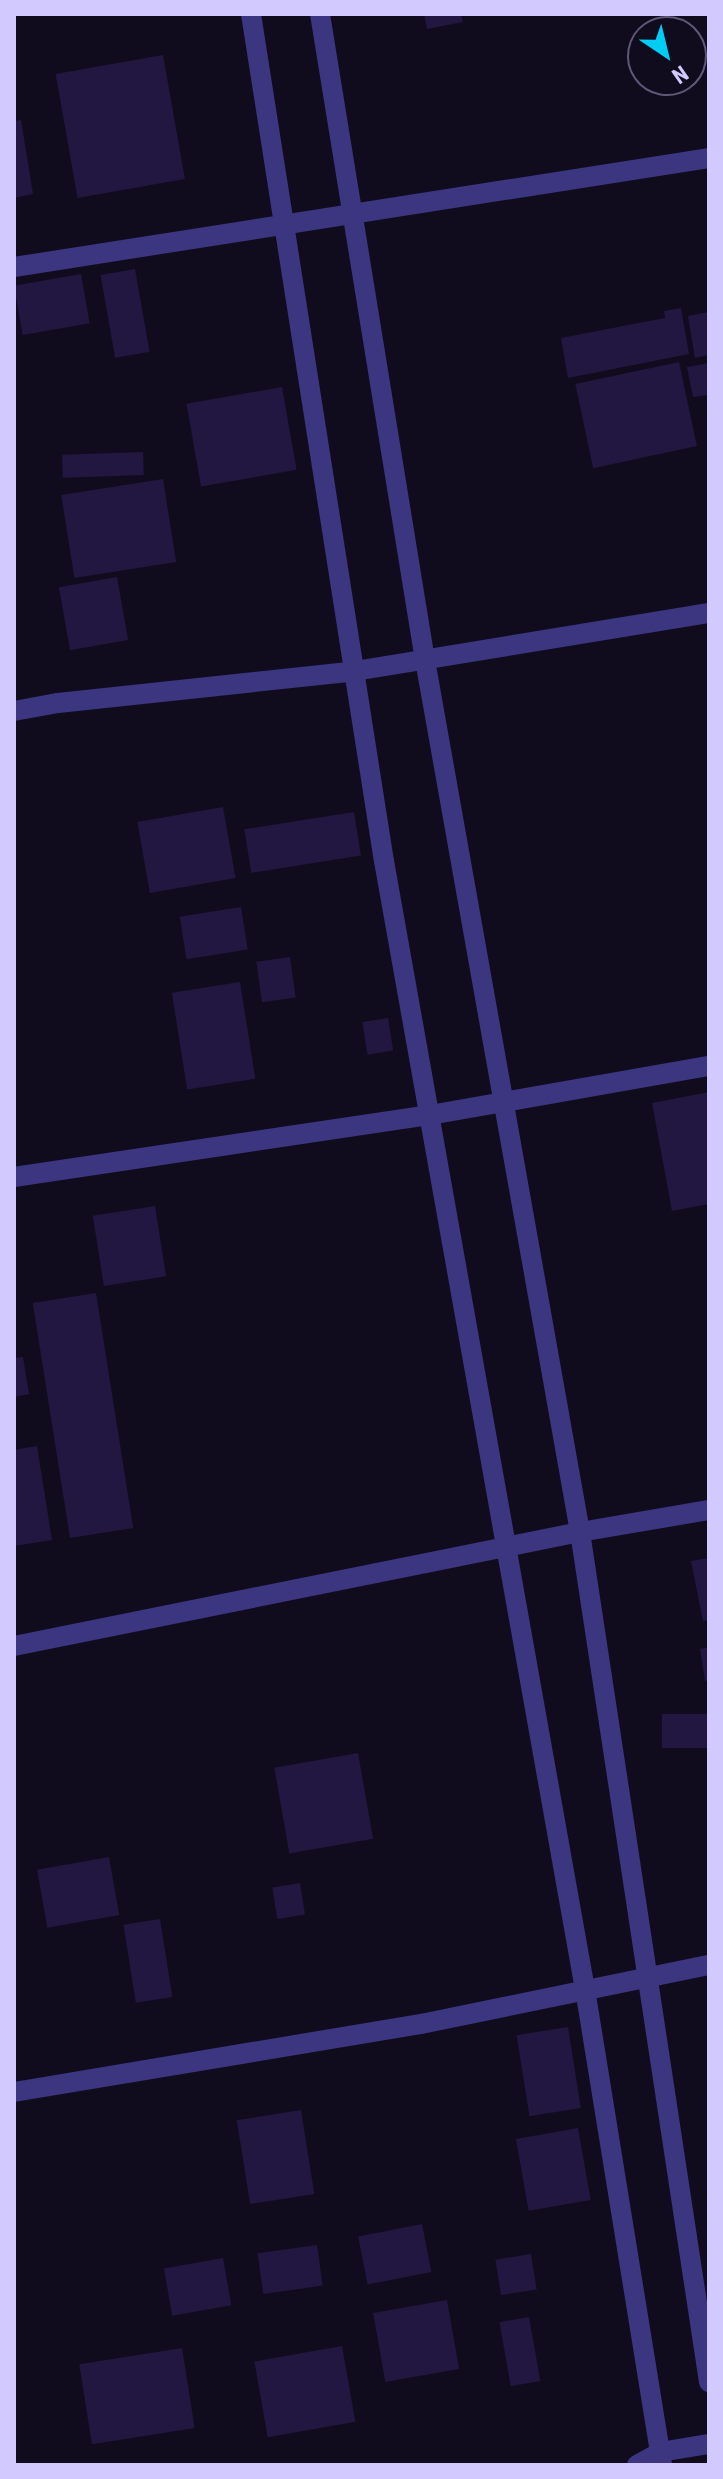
<!DOCTYPE html>
<html>
<head>
<meta charset="utf-8">
<style>
	body { margin:0 }
	#map { position:relative; width:723px; height:2479px; overflow:hidden; background:#100c1e; font-family:"Roboto Condensed",sans-serif }
	div>[style] { position:absolute }
	.building>* { inset:0; background:#221740; transform-origin:0 0 }
	.minor>* { height:20px; margin:-10px; padding:0 10px; transform-origin:10px; border-radius:10px; background:#3c357f }
	span { translate:-50% -50%; white-space:nowrap; text-align:center; line-height:1.15; -webkit-text-stroke:8px #100c1e; paint-order:stroke }
	.frame { position:absolute; inset:0; border:16px solid #d2c9ff; pointer-events:none }
	.north { position:absolute; left:627px; top:16px; width:80px; height:80px; box-sizing:border-box; background:#100c1e; border:2px solid #5e5878; border-radius:50%; rotate:145deg; font-size:22px; font-weight:700; line-height:32px; text-align:center; color:#d2c9ff }
	.north::after { content:''; display:block; margin:auto; width:28px; height:36px; background:#00cdf4; clip-path:polygon(50% 0,100% 100%,50% 72%,0 100%) }
</style>
</head>
<body>
<div id="map">
	<div class="building">
		<i style="clip-path:polygon(424px 14px,461px 14px,463px 22px,427px 29px)"></i>
		<i style="left:163px;top:55px;width:126px;height:109px;rotate:80deg"></i>
		<i style="clip-path:polygon(21px 120px,33px 194px,14px 198px,14px 121px)"></i>
		<i style="left:135px;top:269px;width:84px;height:35px;rotate:80deg"></i>
		<i style="left:81px;top:274px;width:50px;height:68px;rotate:80deg"></i>
		<i style="clip-path:polygon(681px 308px,689px 354px,568px 378px,561px 338px,665px 318px,664px 311px)"></i>
		<i style="clip-path:polygon(709px 312px,709px 355px,695px 358px,688px 316px)"></i>
		<i style="left:679px;top:362px;width:86px;height:106px;rotate:78deg"></i>
		<i style="clip-path:polygon(709px 363px,709px 395px,693px 397px,687px 367px)"></i>
		<i style="left:282px;top:387px;width:84px;height:97px;rotate:80deg"></i>
		<i style="left:143px;top:452px;width:23px;height:81px;rotate:88deg"></i>
		<i style="left:163px;top:479px;width:84px;height:103px;rotate:81deg"></i>
		<i style="left:117px;top:577px;width:64px;height:59px;rotate:80deg"></i>
		<i style="left:223px;top:807px;width:72px;height:87px;rotate:80deg"></i>
		<i style="left:354px;top:812px;width:44px;height:111px;rotate:81deg"></i>
		<i style="left:241px;top:907px;width:43px;height:62px;rotate:81deg"></i>
		<i style="left:290px;top:957px;width:41px;height:34px;rotate:82deg"></i>
		<i style="left:240px;top:982px;width:98px;height:69px;rotate:81deg"></i>
		<i style="left:388px;top:1018px;width:33px;height:26px;rotate:81deg"></i>
		<i style="clip-path:polygon(709px 1092px,709px 1204px,672px 1211px,652px 1103px)"></i>
		<i style="left:155px;top:1206px;width:71px;height:63px;rotate:81deg"></i>
		<i style="left:96px;top:1293px;width:238px;height:64px;rotate:81deg"></i>
		<i style="clip-path:polygon(23px 1357px,29px 1394px,14px 1397px,14px 1358px)"></i>
		<i style="clip-path:polygon(37px 1446px,52px 1540px,14px 1546px,14px 1450px)"></i>
		<i style="clip-path:polygon(709px 1558px,709px 1620px,703px 1621px,691px 1561px)"></i>
		<i style="clip-path:polygon(709px 1647px,709px 1680px,705px 1681px,700px 1649px)"></i>
		<i style="left:709px;top:1714px;width:34px;height:47px;rotate:90deg"></i>
		<i style="left:358px;top:1753px;width:87px;height:85px;rotate:80deg"></i>
		<i style="left:109px;top:1857px;width:59px;height:73px;rotate:80deg"></i>
		<i style="left:300px;top:1883px;width:32px;height:28px;rotate:81deg"></i>
		<i style="left:160px;top:1919px;width:79px;height:37px;rotate:81deg"></i>
		<i style="left:568px;top:2027px;width:82px;height:52px;rotate:81deg"></i>
		<i style="left:301px;top:2110px;width:85px;height:65px;rotate:81deg"></i>
		<i style="left:578px;top:2128px;width:73px;height:63px;rotate:80deg"></i>
		<i style="left:422px;top:2224px;width:49px;height:65px;rotate:79deg"></i>
		<i style="left:317px;top:2245px;width:41px;height:60px;rotate:82deg"></i>
		<i style="left:531px;top:2254px;width:36px;height:36px;rotate:81deg"></i>
		<i style="left:223px;top:2258px;width:48px;height:60px;rotate:80deg"></i>
		<i style="left:447px;top:2300px;width:70px;height:75px;rotate:80deg"></i>
		<i style="left:529px;top:2317px;width:65px;height:30px;rotate:80deg"></i>
		<i style="left:342px;top:2346px;width:77px;height:89px;rotate:80deg"></i>
		<i style="left:182px;top:2348px;width:81px;height:104px;rotate:81deg"></i>
	</div>
	<div class="minor">
		<i style="left:251px;top:14px;width:857px;rotate:81.08deg"></i>
		<i style="left:384px;top:861px;width:1146px;rotate:79.9deg"></i>
		<i style="left:585px;top:1989px;width:482px;rotate:80.8deg"></i>
		<i style="left:320px;top:14px;width:654px;rotate:80.77deg"></i>
		<i style="left:425px;top:660px;width:886px;rotate:79.92deg"></i>
		<i style="left:580px;top:1532px;width:860px;rotate:81.37deg"></i>
		<i style="left:14px;top:267px;width:703px;rotate:-8.91deg"></i>
		<i style="left:14px;top:711px;width:45px;rotate:-10.3deg"></i>
		<i style="left:58px;top:703px;width:299px;rotate:-6.1deg"></i>
		<i style="left:355px;top:671px;width:359px;rotate:-9.3deg"></i>
		<i style="left:14px;top:1177px;width:421px;rotate:-8.5deg"></i>
		<i style="left:430px;top:1115px;width:283px;rotate:-10deg"></i>
		<i style="left:14px;top:1646px;width:577px;rotate:-11.39deg"></i>
		<i style="left:580px;top:1532px;width:131px;rotate:-9.7deg"></i>
		<i style="left:14px;top:2092px;width:413px;rotate:-9.5deg"></i>
		<i style="left:421px;top:2024px;width:294px;rotate:-11.6deg"></i>
		<i style="left:637px;top:2465px;width:26px;rotate:-29deg"></i>
		<i style="left:660px;top:2452px;width:50px;rotate:-9.3deg"></i>
	</div>
	<div class="frame"></div>
	<div class="north">N</div>
</div>
</body>
</html>
